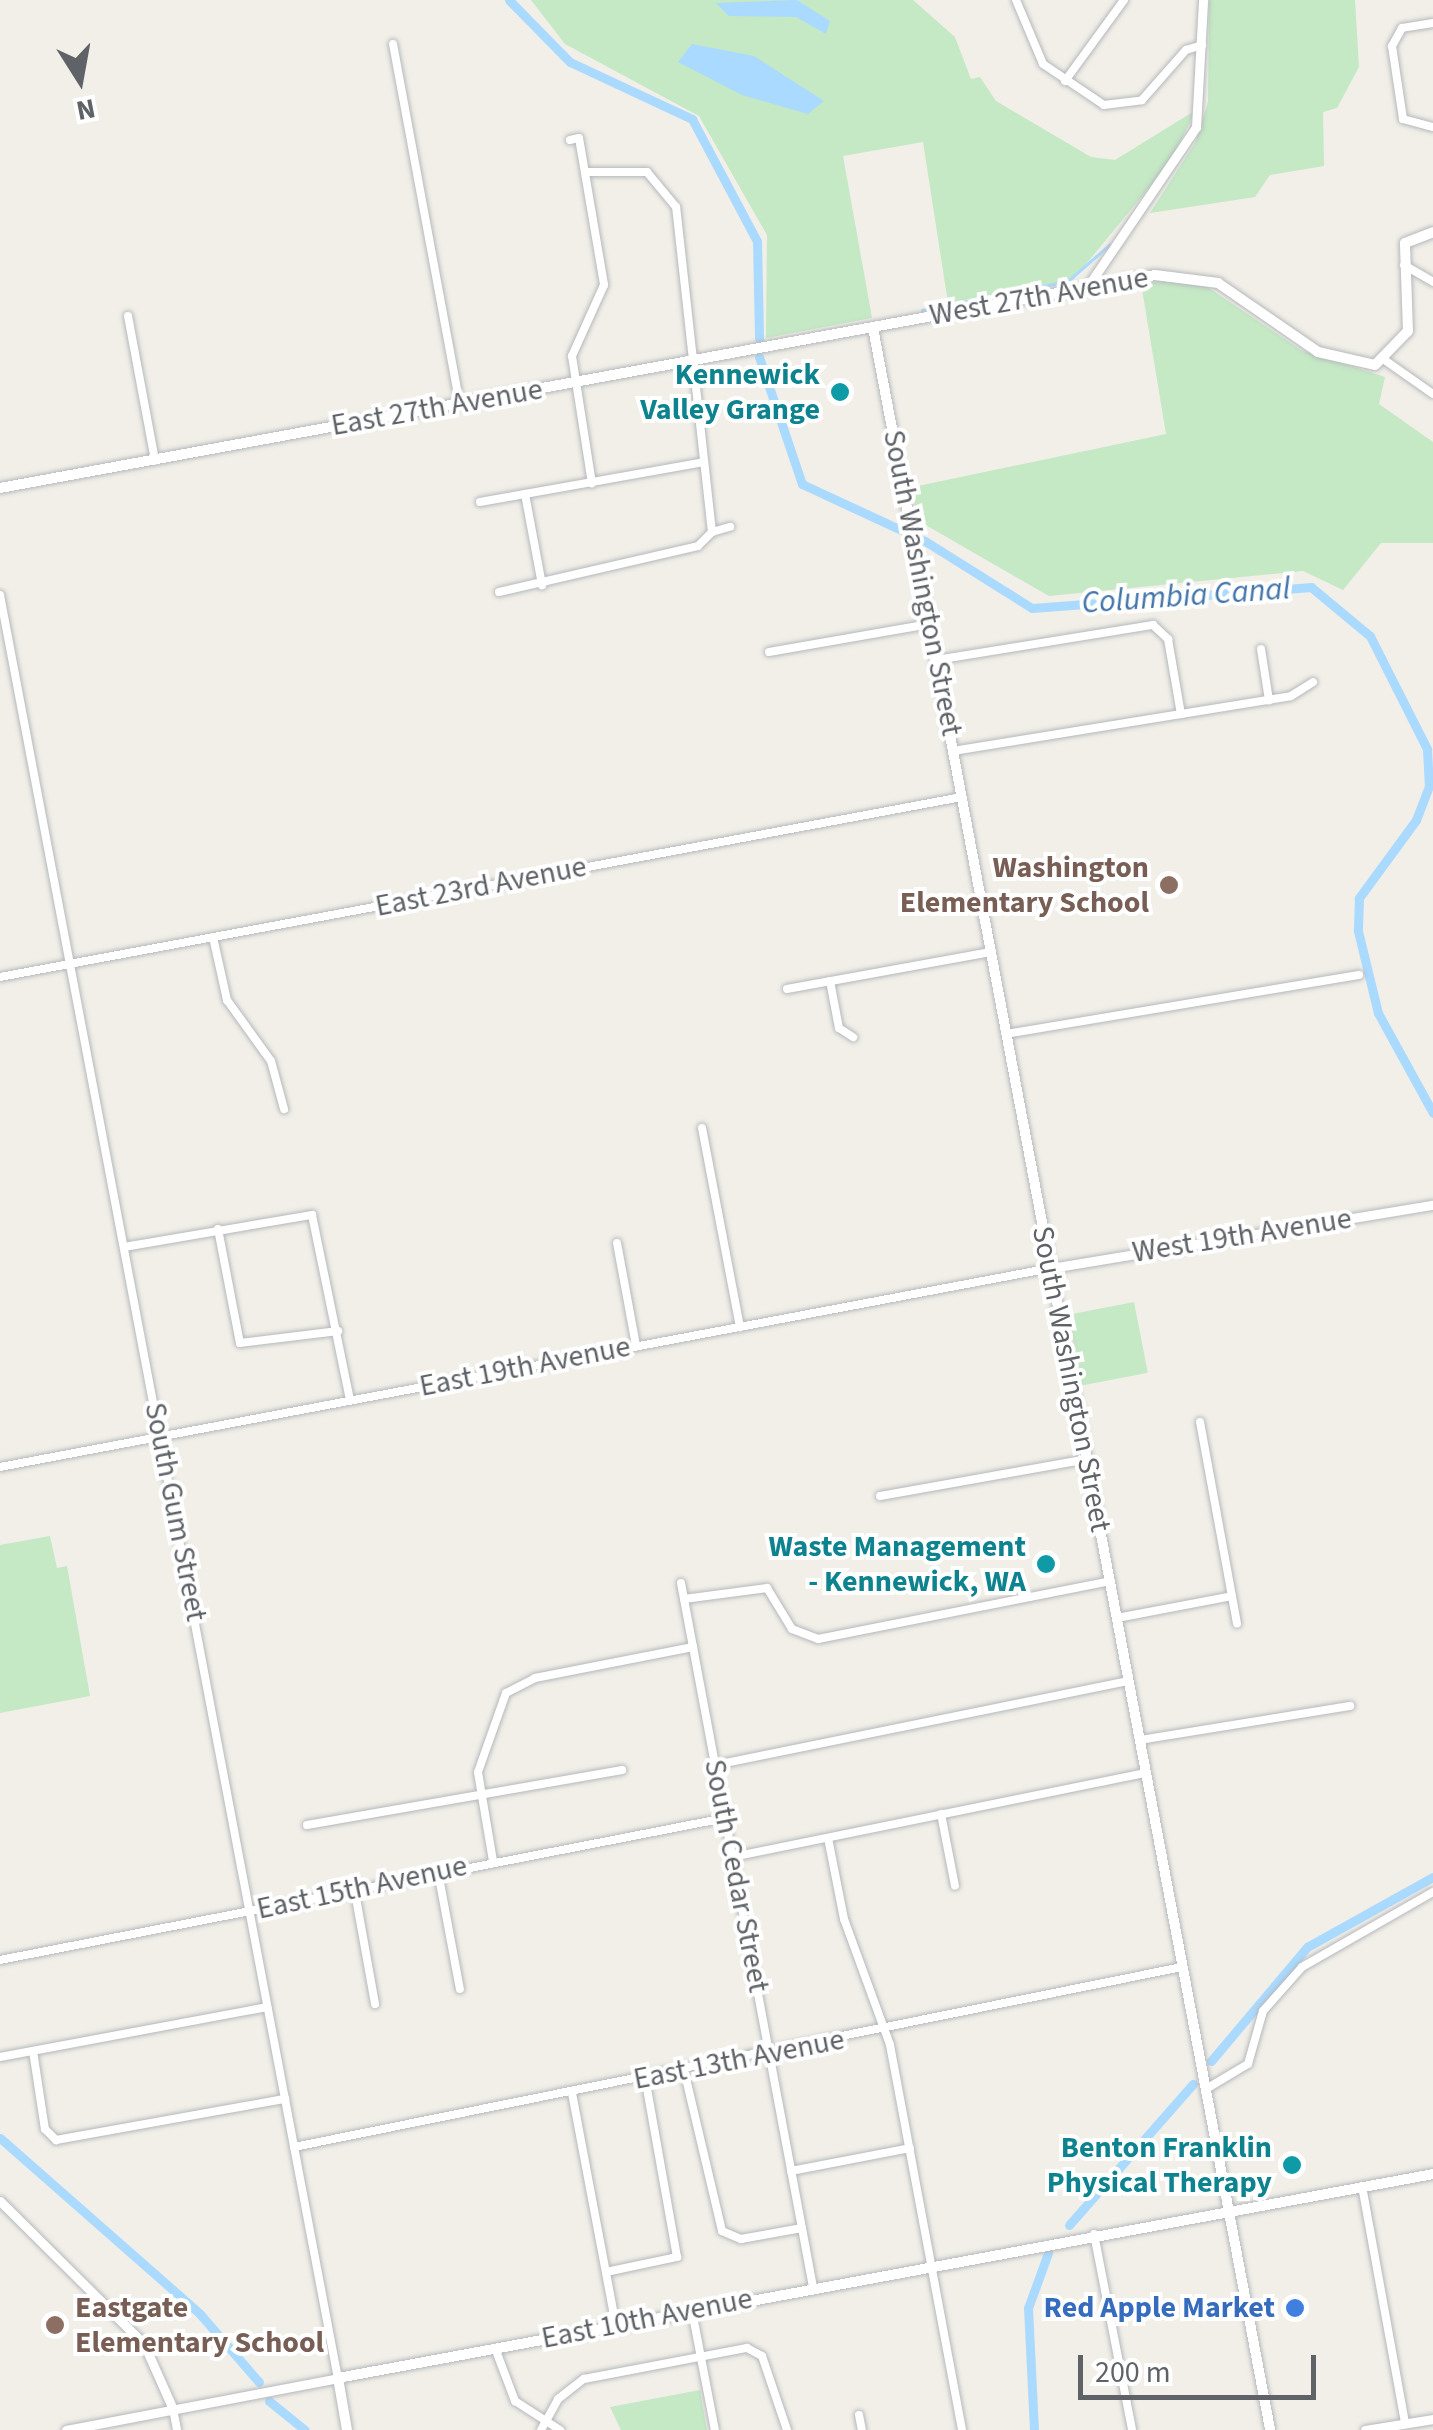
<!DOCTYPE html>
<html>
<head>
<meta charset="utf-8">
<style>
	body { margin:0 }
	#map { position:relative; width:1433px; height:2430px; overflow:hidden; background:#f1efe8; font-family:"Source Sans 3",sans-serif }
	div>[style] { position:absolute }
	.green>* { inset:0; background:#c5e8c5; transform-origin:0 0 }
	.water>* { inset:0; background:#aadaff }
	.stream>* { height:2.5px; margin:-1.25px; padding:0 1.25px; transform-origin:1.25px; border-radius:1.25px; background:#aadaff }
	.canal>* { height:9px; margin:-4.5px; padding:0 4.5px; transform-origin:4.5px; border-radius:4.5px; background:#aadaff }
	.roads { filter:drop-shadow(0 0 2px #b5b8bc) drop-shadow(0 0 2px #b5b8bc) }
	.minor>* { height:8px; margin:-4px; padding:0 4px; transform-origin:4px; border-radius:4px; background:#fff }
	.tertiary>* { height:9px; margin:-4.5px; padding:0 4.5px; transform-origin:4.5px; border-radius:4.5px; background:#fff }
	.secondary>* { height:10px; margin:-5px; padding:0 5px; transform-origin:5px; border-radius:5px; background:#fff }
	.dots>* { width:28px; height:28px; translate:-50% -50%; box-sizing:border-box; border:5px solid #fff; border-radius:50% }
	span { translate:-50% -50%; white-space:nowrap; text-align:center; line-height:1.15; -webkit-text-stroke:8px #fff; paint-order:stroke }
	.street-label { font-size:30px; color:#5f6368 }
	.culture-label { font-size:30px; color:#0d838f; font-weight:700 }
	.right { translate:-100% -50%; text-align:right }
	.education-label { font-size:30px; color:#785e54; font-weight:700 }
	.left { translate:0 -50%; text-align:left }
	.shop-label { font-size:30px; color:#366cbe; font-weight:700 }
	.water-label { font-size:32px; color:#4174aa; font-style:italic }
	.north { position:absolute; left:30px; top:30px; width:100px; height:100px; -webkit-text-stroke:8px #fff; paint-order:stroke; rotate:169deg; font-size:28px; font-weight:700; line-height:40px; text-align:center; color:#5f6368 }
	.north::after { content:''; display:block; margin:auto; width:35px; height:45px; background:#5f6368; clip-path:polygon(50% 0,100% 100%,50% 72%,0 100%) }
	.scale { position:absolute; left:1078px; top:2355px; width:238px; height:45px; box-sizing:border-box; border:5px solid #5f6368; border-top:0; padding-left:12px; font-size:30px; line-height:35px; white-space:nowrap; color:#5f6368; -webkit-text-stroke:8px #fff; paint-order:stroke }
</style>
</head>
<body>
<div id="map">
	<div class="green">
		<i style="clip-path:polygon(531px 0,913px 0,955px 37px,971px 79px,980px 77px,996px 101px,1091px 157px,1115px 160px,1196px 110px,1170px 162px,1073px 280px,948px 303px,923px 142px,843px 156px,872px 318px,766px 338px,767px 235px,699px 116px,565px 44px)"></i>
		<i style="clip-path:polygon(1209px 0,1355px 0,1359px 67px,1337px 108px,1323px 112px,1324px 166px,1270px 175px,1255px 197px,1150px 213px,1195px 143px,1208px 102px)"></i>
		<i style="clip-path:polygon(1167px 281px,1206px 286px,1301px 350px,1385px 377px,1379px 404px,1433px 442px,1433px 543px,1381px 543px,1343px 590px,1303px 571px,1049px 596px,917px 520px,913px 487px,1166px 434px,1141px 283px)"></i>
		<i style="left:1134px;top:1302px;width:72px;height:67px;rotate:79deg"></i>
		<i style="clip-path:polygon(50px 1536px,57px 1568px,67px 1566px,90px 1696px,0 1713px,0 1545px)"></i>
		<i style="clip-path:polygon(700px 2390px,707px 2430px,621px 2430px,610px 2407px)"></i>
	</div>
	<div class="water">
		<i style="clip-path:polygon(797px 0,830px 21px,826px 34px,796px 17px,729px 16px,716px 3px)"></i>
		<i style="clip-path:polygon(692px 44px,754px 56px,824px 101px,808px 114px,742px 95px,678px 62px)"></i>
	</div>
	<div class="stream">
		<i style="left:922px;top:310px;width:149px;rotate:-11.2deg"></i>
		<i style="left:1068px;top:281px;width:55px;rotate:-41.3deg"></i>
	</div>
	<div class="canal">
		<i style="left:509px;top:0;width:87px;rotate:45.5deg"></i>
		<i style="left:570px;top:62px;width:135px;rotate:25deg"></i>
		<i style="left:692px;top:119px;width:138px;rotate:62deg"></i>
		<i style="left:757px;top:241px;width:98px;rotate:88.8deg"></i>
		<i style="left:759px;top:357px;width:134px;rotate:71.3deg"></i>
		<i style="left:802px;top:484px;width:136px;rotate:24.9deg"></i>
		<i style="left:925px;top:541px;width:126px;rotate:32.1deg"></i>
		<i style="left:1032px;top:608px;width:280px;rotate:-4.3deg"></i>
		<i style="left:1311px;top:587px;width:77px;rotate:39.7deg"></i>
		<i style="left:1370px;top:636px;width:127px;rotate:63.2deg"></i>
		<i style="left:1427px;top:749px;width:37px;rotate:87deg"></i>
		<i style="left:1429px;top:786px;width:36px;rotate:111deg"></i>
		<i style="left:1416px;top:820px;width:97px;rotate:126.2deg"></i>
		<i style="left:1359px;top:898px;width:33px;rotate:92deg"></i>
		<i style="left:1358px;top:931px;width:84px;rotate:76.3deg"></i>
		<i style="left:1378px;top:1013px;width:114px;rotate:61.2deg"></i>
		<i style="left:1211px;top:2061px;width:149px;rotate:-49.9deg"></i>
		<i style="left:1307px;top:1947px;width:144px;rotate:-29.1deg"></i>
		<i style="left:0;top:2138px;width:266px;rotate:41.3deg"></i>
		<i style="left:200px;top:2314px;width:90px;rotate:49.1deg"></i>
		<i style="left:1069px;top:2225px;width:188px;rotate:-48.7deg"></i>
		<i style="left:269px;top:2401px;width:46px;rotate:38.9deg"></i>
		<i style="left:1034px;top:2430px;width:122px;rotate:-92.8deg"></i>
		<i style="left:1028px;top:2308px;width:59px;rotate:-70deg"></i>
	</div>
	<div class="roads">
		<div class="minor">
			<i style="left:1016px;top:0;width:69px;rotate:67.1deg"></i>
			<i style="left:1043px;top:64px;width:73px;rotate:33.9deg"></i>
			<i style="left:1104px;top:105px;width:38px;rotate:-7deg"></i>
			<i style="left:1142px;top:100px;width:67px;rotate:-48.7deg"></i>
			<i style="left:1186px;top:50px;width:17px;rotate:-17deg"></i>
			<i style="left:1433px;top:23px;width:31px;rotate:171deg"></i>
			<i style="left:1402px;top:28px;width:21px;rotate:119deg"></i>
			<i style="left:1392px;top:46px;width:74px;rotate:81.4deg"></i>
			<i style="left:1403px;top:119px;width:31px;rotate:15deg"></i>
			<i style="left:393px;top:44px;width:366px;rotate:79.5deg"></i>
			<i style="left:1065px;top:81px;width:100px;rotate:-53.9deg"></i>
			<i style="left:570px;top:140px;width:9px;rotate:-13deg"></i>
			<i style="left:579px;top:138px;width:149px;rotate:80.3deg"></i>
			<i style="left:604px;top:285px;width:78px;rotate:114.3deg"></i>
			<i style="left:572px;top:356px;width:129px;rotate:81.1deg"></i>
			<i style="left:1404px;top:265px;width:34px;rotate:30deg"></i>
			<i style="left:128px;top:316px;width:147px;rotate:79.4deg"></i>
			<i style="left:1386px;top:361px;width:57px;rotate:35.1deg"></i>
			<i style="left:525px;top:494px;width:93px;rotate:79.4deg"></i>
			<i style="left:480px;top:502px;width:223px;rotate:-10.1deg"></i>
			<i style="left:712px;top:532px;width:19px;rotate:-16deg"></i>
			<i style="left:499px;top:592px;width:204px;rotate:-13deg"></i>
			<i style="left:698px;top:546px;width:20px;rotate:-45deg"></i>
			<i style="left:712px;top:532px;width:327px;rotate:-96.3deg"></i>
			<i style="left:676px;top:207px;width:45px;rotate:-129.6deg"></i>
			<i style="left:647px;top:172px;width:61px;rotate:180deg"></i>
			<i style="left:0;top:595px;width:1815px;rotate:79.27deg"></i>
			<i style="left:1261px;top:649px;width:52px;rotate:81.1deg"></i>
			<i style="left:769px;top:652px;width:163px;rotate:-9.9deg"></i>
			<i style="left:936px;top:660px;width:220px;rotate:-9.2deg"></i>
			<i style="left:1153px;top:625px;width:21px;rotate:43deg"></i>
			<i style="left:1168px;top:639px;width:76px;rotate:80.2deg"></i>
			<i style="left:953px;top:751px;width:342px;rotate:-9.2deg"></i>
			<i style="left:1291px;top:696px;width:26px;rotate:-32deg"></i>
			<i style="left:213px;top:937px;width:65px;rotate:77.5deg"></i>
			<i style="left:227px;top:1000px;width:75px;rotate:54.2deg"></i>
			<i style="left:271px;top:1061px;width:50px;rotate:74.8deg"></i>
			<i style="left:0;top:977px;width:979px;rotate:-10.6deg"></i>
			<i style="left:830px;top:981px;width:48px;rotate:79.2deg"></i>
			<i style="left:839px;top:1028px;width:17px;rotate:33deg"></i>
			<i style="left:787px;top:989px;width:207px;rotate:-10.3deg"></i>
			<i style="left:1006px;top:1034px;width:358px;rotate:-9.5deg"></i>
			<i style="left:702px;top:1128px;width:203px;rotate:79.2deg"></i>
			<i style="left:218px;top:1229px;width:116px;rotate:79.1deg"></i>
			<i style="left:240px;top:1343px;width:99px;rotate:-7deg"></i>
			<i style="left:617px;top:1243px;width:105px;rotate:79.5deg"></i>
			<i style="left:124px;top:1247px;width:191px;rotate:-9.7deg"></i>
			<i style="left:312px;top:1215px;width:189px;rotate:78.4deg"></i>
			<i style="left:1200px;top:1422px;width:205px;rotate:79.6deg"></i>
			<i style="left:0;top:1467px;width:1070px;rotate:-10.72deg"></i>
			<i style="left:880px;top:1496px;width:210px;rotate:-10.1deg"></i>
			<i style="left:681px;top:1583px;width:716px;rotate:79.38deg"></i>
			<i style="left:684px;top:1599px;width:84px;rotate:-7.5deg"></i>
			<i style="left:767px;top:1588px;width:48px;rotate:58.6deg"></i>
			<i style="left:792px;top:1629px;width:28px;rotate:21deg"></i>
			<i style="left:818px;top:1639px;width:298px;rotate:-11.2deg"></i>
			<i style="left:1117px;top:1618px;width:117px;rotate:-10.8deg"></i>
			<i style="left:1140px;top:1740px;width:213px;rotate:-9.2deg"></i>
			<i style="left:715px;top:1765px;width:422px;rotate:-11.5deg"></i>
			<i style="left:941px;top:1814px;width:73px;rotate:79deg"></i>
			<i style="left:307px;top:1825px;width:320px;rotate:-9.9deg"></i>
			<i style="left:828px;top:1838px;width:83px;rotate:78.8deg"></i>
			<i style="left:844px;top:1919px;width:134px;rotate:69.9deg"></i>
			<i style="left:890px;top:2045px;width:392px;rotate:79.4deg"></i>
			<i style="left:732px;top:1857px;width:422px;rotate:-11.5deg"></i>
			<i style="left:493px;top:1861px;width:90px;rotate:-99.6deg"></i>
			<i style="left:478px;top:1772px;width:84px;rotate:-70.5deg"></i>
			<i style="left:506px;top:1693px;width:33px;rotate:-27deg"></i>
			<i style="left:535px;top:1678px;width:161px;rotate:-11.1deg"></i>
			<i style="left:438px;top:1872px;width:119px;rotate:79.4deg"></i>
			<i style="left:354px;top:1887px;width:119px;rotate:79.8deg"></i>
			<i style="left:0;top:1960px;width:739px;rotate:-11.08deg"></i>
			<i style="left:33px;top:2051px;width:79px;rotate:81.3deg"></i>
			<i style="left:45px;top:2129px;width:16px;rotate:45deg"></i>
			<i style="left:56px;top:2140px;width:233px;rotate:-10.2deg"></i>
			<i style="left:0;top:2057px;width:272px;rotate:-10.6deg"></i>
			<i style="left:684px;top:2070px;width:165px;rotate:76.7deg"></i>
			<i style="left:722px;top:2231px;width:21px;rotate:23deg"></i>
			<i style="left:741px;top:2239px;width:62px;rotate:-10.2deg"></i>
			<i style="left:1206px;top:2089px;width:49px;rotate:-30.8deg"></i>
			<i style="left:1248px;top:2064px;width:55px;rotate:-74.2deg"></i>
			<i style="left:1263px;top:2011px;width:59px;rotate:-48.4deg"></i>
			<i style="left:1302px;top:1967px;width:151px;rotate:-29.8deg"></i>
			<i style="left:572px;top:2093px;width:236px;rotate:79.3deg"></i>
			<i style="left:294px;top:2147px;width:906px;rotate:-11.46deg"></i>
			<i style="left:791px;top:2171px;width:121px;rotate:-10.9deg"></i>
			<i style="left:1362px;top:2186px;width:241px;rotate:79.7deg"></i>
			<i style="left:1094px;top:2234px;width:200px;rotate:79deg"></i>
			<i style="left:606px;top:2272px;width:73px;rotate:-11.9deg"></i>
			<i style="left:677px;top:2257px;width:182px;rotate:-100.1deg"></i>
			<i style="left:692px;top:2311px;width:121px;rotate:79.1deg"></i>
			<i style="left:495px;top:2348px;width:57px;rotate:69.3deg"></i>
			<i style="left:515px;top:2401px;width:54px;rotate:32.8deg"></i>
			<i style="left:173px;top:2409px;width:21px;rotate:79deg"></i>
			<i style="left:859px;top:2415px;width:15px;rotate:79deg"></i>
			<i style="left:541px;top:2430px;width:35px;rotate:-61deg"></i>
			<i style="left:558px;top:2399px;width:33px;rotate:-38deg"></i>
			<i style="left:584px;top:2379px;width:166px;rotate:-10.8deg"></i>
			<i style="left:747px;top:2348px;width:17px;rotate:28deg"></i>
			<i style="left:762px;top:2356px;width:78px;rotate:71.3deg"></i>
		</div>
		<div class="tertiary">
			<i style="left:1088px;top:286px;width:192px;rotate:-55.8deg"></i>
			<i style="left:1196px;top:127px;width:127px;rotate:-86.8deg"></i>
			<i style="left:1051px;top:1268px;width:387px;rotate:-9.4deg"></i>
			<i style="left:0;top:2201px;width:203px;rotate:44.8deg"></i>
			<i style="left:144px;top:2344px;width:71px;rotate:66deg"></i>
			<i style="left:66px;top:2430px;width:277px;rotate:-10.8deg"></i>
			<i style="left:1365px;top:2430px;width:69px;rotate:-9.2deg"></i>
		</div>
		<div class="secondary">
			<i style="left:873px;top:328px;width:2139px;rotate:79.3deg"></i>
			<i style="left:0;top:488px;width:1174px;rotate:-10.45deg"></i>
			<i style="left:1155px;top:275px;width:64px;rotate:7.2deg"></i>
			<i style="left:1218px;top:283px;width:121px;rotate:34.6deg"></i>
			<i style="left:1318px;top:352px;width:58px;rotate:12.8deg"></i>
			<i style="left:1375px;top:365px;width:47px;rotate:-45.9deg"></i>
			<i style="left:1408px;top:331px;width:88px;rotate:-92deg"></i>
			<i style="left:1405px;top:243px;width:30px;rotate:-21deg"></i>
			<i style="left:347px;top:2430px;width:53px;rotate:-99.8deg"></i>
			<i style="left:338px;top:2378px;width:1114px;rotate:-10.55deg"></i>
		</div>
	</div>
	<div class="dots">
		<i style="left:840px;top:392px;background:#0f9aa8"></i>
		<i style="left:1169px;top:885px;background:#8d6e63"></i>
		<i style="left:1046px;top:1564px;background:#0f9aa8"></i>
		<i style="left:1292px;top:2165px;background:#0f9aa8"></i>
		<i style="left:1295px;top:2308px;background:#3f7fe0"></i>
		<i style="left:55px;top:2325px;background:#8d6e63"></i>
	</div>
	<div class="street-label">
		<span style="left:1039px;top:297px;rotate:-10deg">West 27th Avenue</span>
		<span style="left:437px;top:408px;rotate:-10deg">East 27th Avenue</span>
		<span style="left:922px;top:583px;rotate:79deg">South Washington Street</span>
		<span style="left:481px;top:887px;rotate:-11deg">East 23rd Avenue</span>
		<span style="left:1242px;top:1236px;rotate:-9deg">West 19th Avenue</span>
		<span style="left:525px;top:1367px;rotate:-11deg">East 19th Avenue</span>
		<span style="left:1071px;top:1379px;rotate:79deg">South Washington Street</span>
		<span style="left:175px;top:1512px;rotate:79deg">South Gum Street</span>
		<span style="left:736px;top:1876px;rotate:79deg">South Cedar Street</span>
		<span style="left:362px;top:1888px;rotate:-12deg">East 15th Avenue</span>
		<span style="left:739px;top:2060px;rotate:-11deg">East 13th Avenue</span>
		<span style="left:647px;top:2319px;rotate:-11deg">East 10th Avenue</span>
	</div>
	<div class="culture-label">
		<span class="right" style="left:820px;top:392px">Kennewick<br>Valley Grange</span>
		<span class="right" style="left:1026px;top:1564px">Waste Management<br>- Kennewick, WA</span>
		<span class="right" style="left:1272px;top:2165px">Benton Franklin<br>Physical Therapy</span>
	</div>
	<div class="education-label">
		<span class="right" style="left:1149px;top:885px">Washington<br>Elementary School</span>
		<span class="left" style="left:75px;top:2325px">Eastgate<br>Elementary School</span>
	</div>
	<div class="shop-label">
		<span class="right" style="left:1275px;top:2308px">Red Apple Market</span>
	</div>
	<div class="water-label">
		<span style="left:1186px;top:596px;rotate:-4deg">Columbia Canal</span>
	</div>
	<div class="north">N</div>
	<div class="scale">200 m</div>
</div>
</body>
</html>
